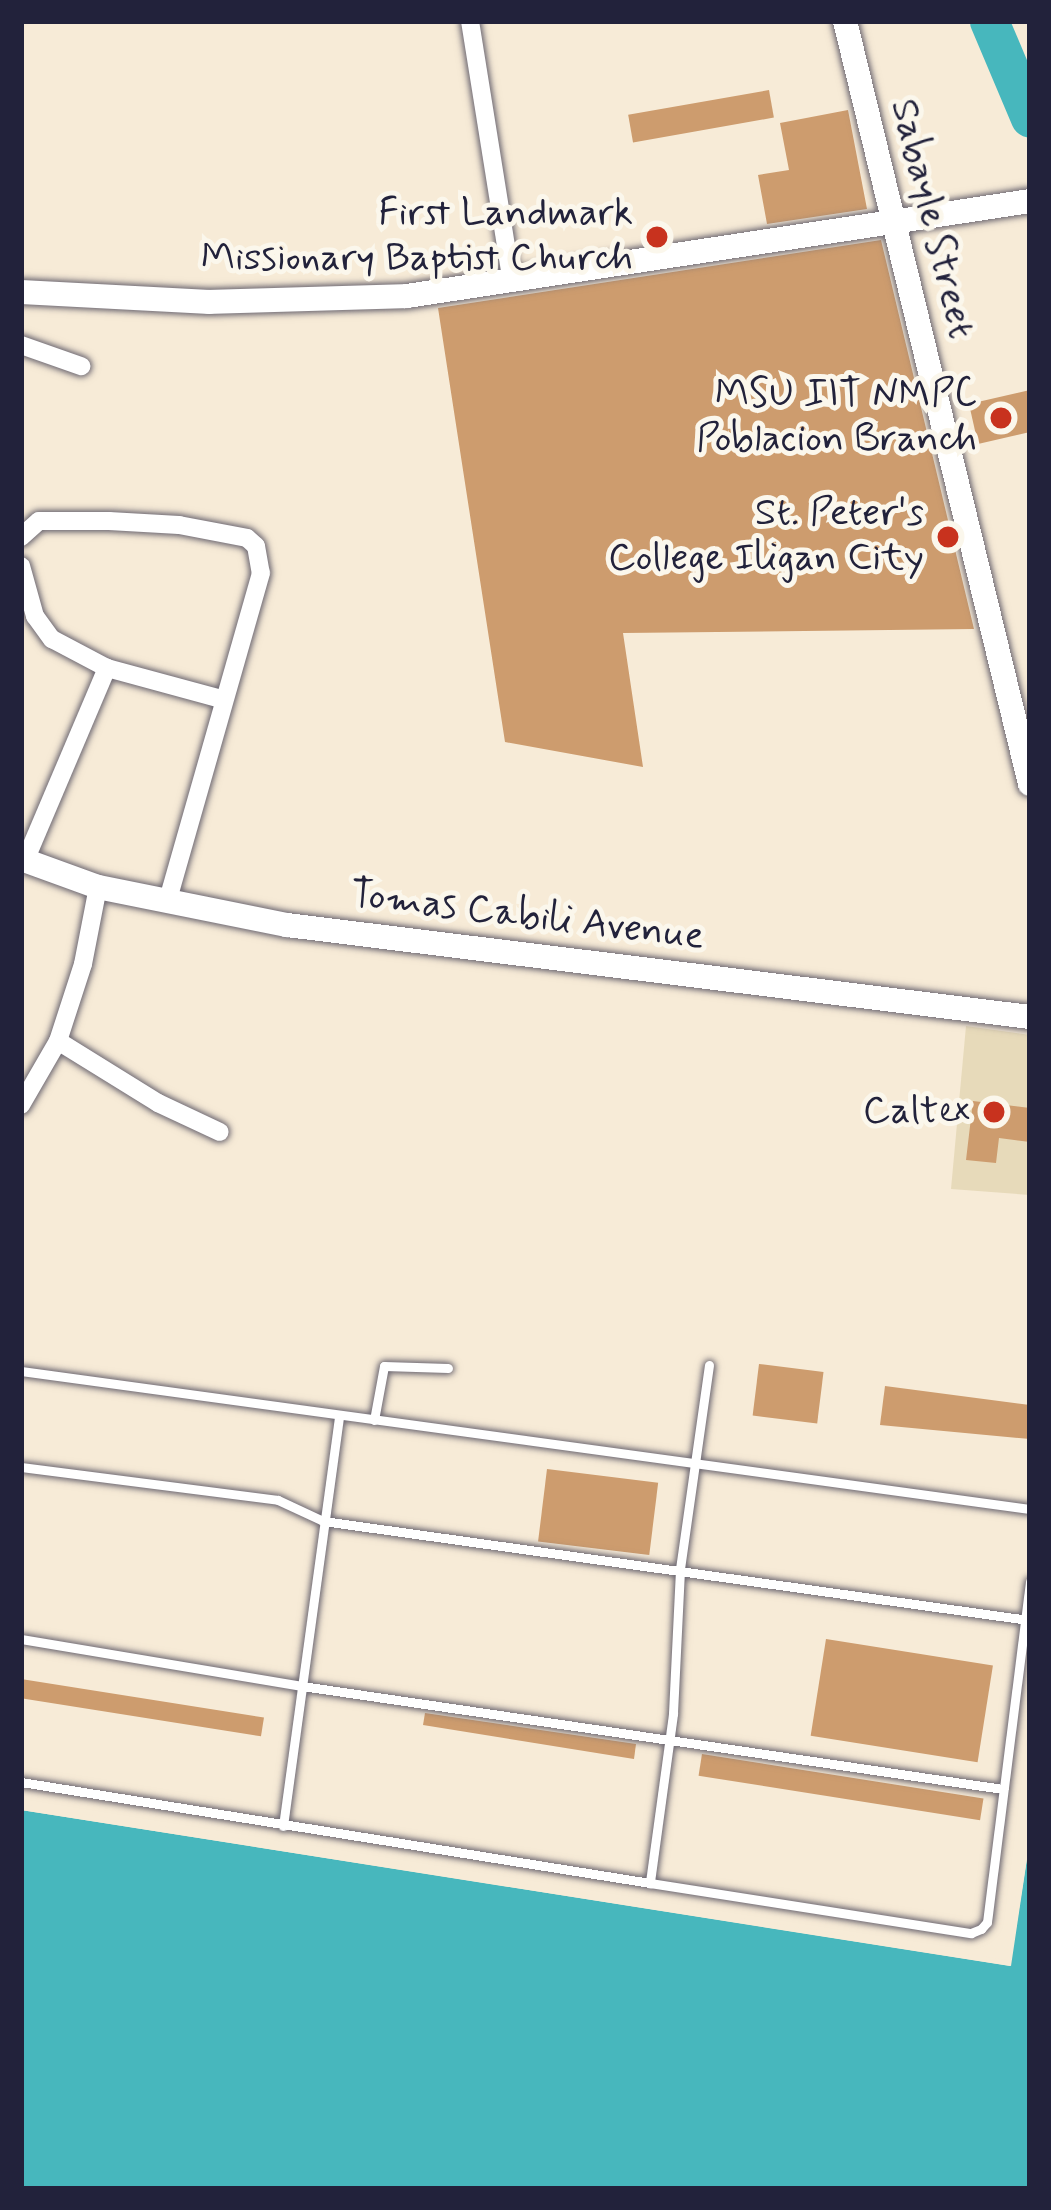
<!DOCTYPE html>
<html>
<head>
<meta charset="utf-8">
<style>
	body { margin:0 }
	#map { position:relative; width:1051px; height:2210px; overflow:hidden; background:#f7ebd7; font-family:Mynerve,sans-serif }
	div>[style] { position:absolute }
	.built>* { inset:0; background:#e7daba }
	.water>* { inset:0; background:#47b7bd }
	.pier>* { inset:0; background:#f7ebd7 }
	.river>* { height:39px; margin:-19.5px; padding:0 19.5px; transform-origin:19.5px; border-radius:19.5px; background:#47b7bd }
	.building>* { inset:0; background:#cd9c6e; transform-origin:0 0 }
	.roads { filter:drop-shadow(0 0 3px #6d6872) drop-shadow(0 0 3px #6d6872) }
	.service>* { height:9px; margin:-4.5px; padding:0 4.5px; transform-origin:4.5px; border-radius:4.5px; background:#fff }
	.minor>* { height:18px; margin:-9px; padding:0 9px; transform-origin:9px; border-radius:9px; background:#fff }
	.tertiary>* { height:24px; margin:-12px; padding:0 12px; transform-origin:12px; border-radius:12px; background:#fff }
	.dots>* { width:33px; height:33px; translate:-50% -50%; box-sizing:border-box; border:6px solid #fbf7ec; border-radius:50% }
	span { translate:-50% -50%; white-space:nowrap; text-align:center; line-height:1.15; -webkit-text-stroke:10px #fbf7ec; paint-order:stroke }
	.poi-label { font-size:39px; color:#22223b }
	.right { translate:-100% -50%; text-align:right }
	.street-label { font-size:39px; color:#22223b }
	.frame { position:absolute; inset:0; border:24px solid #22223b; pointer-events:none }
</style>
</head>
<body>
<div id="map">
	<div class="built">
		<i style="clip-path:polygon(966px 1026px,1030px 1035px,1030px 1195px,951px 1189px)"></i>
	</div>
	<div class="water">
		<i style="clip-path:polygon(21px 1810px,1010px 1966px,1030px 1839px,1030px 2189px,21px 2189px)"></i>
	</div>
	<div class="pier">
		<i style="clip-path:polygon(21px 1804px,1006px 1960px,1024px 1838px,1030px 1833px,1030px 1839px,1011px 1966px,21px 1810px)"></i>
	</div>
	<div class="river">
		<i style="left:989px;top:21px;width:105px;rotate:67.1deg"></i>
	</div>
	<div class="building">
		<i style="left:769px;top:90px;width:28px;height:143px;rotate:80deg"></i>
		<i style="clip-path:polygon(848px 110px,867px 209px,767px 224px,758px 175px,789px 170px,780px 123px)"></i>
		<i style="clip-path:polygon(881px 240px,974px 629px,623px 633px,643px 767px,505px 742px,438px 308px)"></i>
		<i style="clip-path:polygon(1030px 390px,1030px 432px,978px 444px,969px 404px)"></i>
		<i style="clip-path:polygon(973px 1101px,1030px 1108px,1030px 1142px,999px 1138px,996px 1163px,966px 1160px)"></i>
		<i style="left:759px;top:1364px;width:65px;height:52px;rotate:7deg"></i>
		<i style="clip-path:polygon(885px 1386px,1030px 1405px,1030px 1439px,880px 1425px)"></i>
		<i style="left:547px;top:1469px;width:112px;height:73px;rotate:7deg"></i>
		<i style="left:826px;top:1639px;width:169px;height:98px;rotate:9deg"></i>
		<i style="left:21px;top:1679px;width:246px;height:19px;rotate:9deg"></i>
		<i style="clip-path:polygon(425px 1713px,636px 1744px,634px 1759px,423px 1725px)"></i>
		<i style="left:702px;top:1754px;width:285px;height:22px;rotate:9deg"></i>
	</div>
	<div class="roads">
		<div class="service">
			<i style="left:709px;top:1365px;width:207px;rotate:98.1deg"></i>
			<i style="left:680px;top:1570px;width:144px;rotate:92.8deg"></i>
			<i style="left:673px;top:1714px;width:171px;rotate:97.8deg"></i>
			<i style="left:650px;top:1883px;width:325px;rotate:8.9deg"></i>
			<i style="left:971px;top:1933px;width:11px;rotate:-22deg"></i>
			<i style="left:981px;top:1929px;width:9px;rotate:-49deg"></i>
			<i style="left:987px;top:1922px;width:343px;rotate:-82.8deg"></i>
			<i style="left:21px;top:1371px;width:1018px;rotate:7.79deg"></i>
			<i style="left:374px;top:1420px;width:55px;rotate:-79.5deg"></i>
			<i style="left:384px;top:1366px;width:64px;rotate:1.8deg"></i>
			<i style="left:21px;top:1467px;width:259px;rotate:7.3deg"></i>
			<i style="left:278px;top:1500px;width:50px;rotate:25deg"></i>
			<i style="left:323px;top:1521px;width:712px;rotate:7.99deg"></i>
			<i style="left:21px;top:1639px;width:285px;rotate:9.5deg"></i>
			<i style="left:302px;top:1686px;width:709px;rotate:8.36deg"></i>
			<i style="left:21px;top:1782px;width:637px;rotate:9.12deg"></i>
			<i style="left:283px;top:1826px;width:414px;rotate:-82.2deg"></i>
		</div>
		<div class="minor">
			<i style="left:470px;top:21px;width:265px;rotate:80.9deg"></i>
			<i style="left:21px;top:345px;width:64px;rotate:19.3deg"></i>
			<i style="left:21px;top:537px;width:24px;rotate:-42deg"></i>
			<i style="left:39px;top:521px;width:70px"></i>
			<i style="left:109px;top:521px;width:70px;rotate:3.3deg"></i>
			<i style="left:179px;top:525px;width:69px;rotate:10.8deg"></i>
			<i style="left:247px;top:538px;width:12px;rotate:42deg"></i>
			<i style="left:256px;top:546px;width:27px;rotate:80deg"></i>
			<i style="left:261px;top:573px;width:342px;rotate:105.9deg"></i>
			<i style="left:21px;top:566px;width:52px;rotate:74.4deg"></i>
			<i style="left:35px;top:616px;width:29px;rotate:54deg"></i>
			<i style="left:52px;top:639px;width:62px;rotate:27.8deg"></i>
			<i style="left:107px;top:668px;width:118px;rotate:15.2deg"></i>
			<i style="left:25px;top:861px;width:210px;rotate:-67deg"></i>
			<i style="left:58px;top:1041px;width:118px;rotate:31.8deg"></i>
			<i style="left:158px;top:1103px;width:68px;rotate:25.1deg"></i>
			<i style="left:21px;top:1105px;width:74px;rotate:-60deg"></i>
			<i style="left:58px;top:1041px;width:81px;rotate:-72deg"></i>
			<i style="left:83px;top:964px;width:78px;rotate:-79deg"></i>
		</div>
		<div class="tertiary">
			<i style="left:845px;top:21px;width:785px;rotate:76.37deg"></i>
			<i style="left:21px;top:292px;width:189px;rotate:3deg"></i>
			<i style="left:210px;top:302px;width:197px;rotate:-1.7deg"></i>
			<i style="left:407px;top:296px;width:630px;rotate:-8.67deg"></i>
			<i style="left:21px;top:859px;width:82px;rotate:20deg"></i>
			<i style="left:98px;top:887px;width:193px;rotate:11.4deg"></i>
			<i style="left:287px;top:925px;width:749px;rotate:7.06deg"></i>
		</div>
	</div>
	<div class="dots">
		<i style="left:657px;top:237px;background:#c8321e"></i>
		<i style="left:1001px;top:418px;background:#c8321e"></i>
		<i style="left:948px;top:537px;background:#c8321e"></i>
		<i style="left:994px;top:1112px;background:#c8321e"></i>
	</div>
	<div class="poi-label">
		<span class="right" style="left:633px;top:237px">First Landmark<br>Missionary Baptist Church</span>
		<span class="right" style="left:977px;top:418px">MSU IIT NMPC<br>Poblacion Branch</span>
		<span class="right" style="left:924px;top:537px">St. Peter's<br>College Iligan City</span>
		<span class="right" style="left:970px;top:1112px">Caltex</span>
	</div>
	<div class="street-label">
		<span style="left:931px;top:219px;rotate:76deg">Sabayle Street</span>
		<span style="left:527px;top:917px;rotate:7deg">Tomas Cabili Avenue</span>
	</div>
	<div class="frame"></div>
</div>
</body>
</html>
